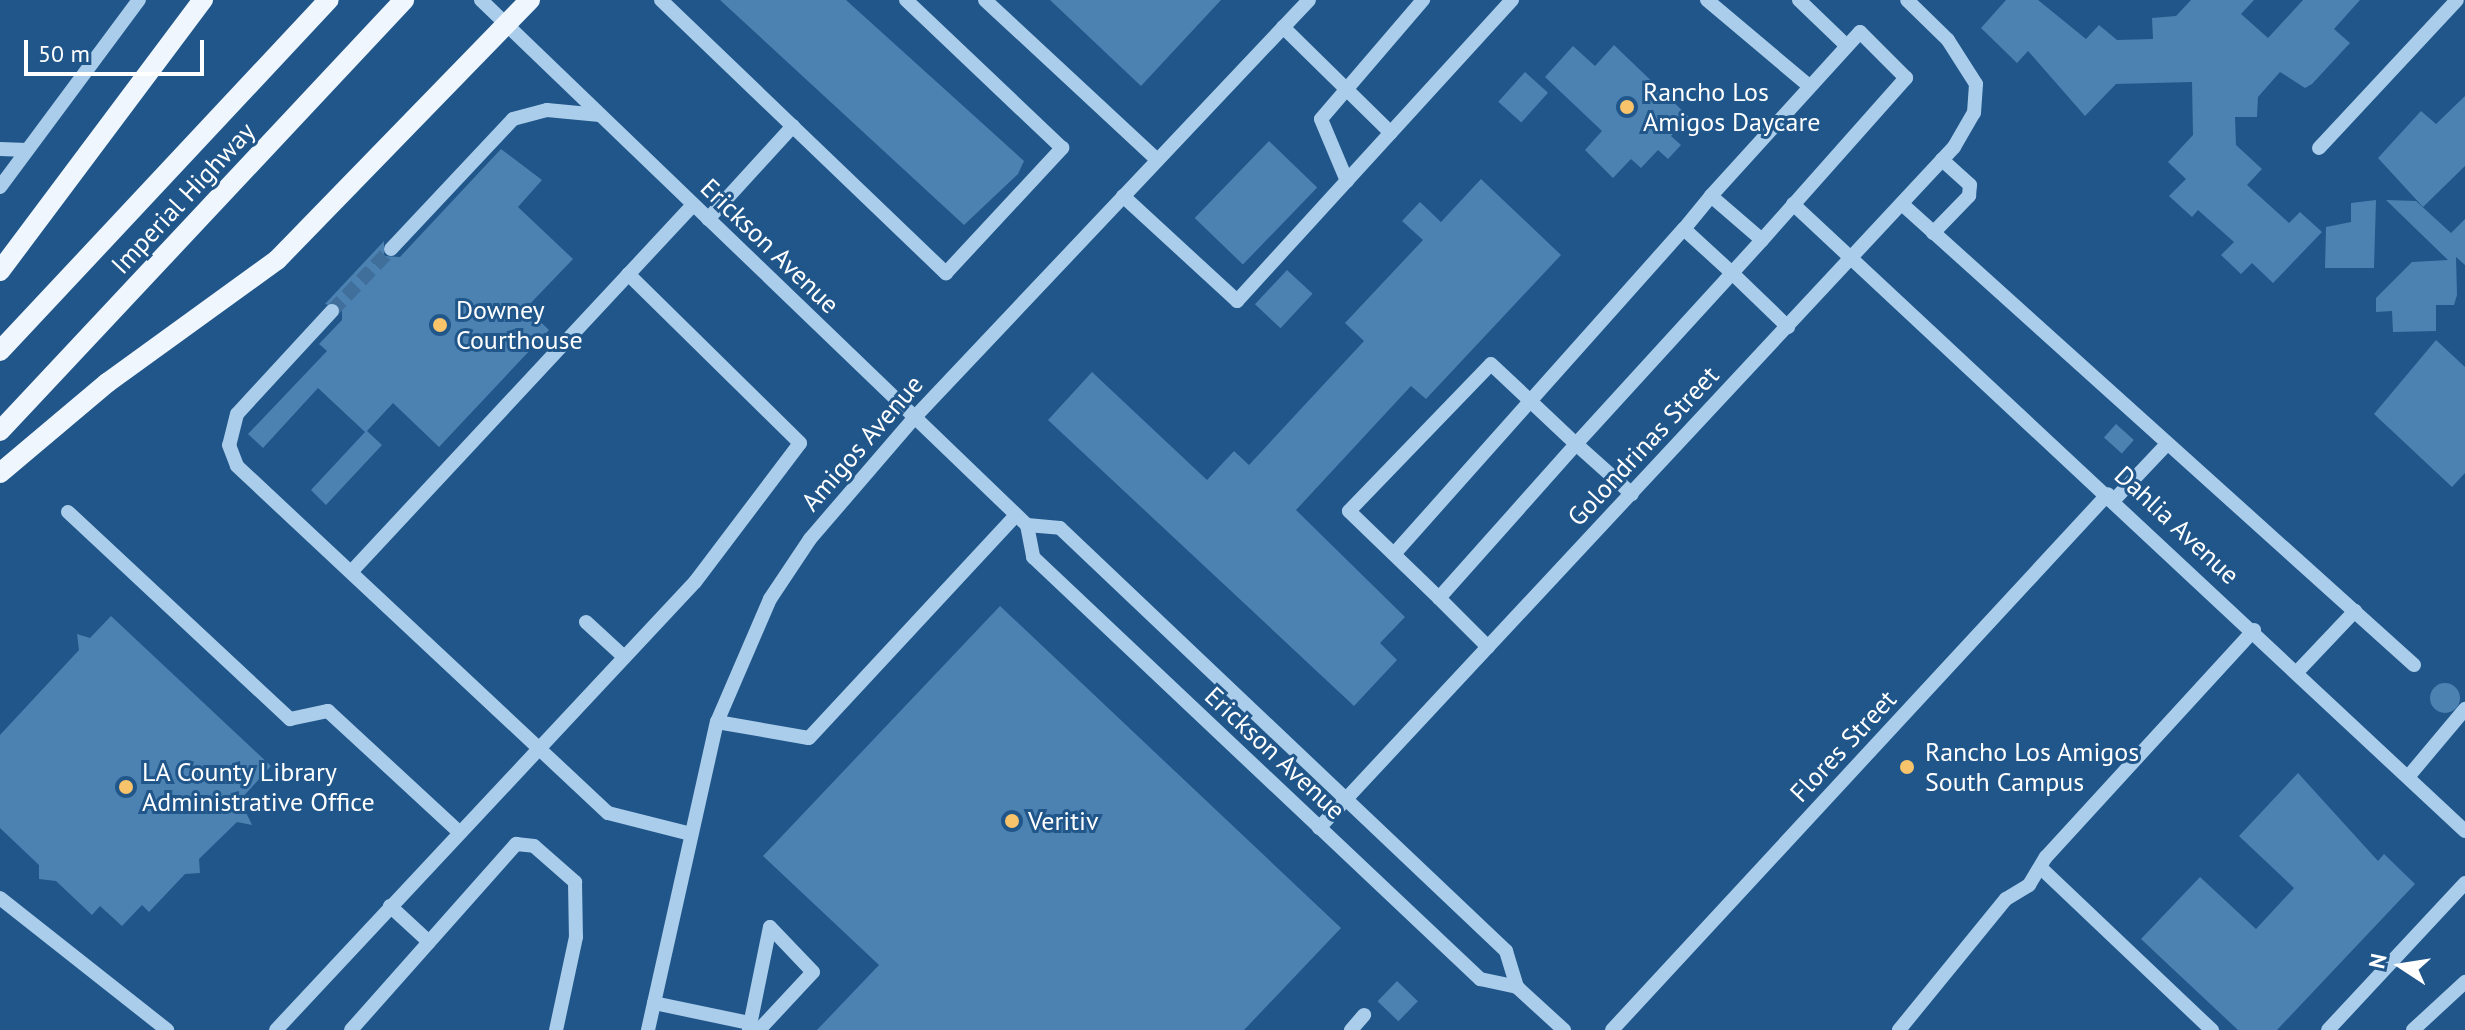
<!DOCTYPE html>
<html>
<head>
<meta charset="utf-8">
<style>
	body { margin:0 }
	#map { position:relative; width:2465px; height:1030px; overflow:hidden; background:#205689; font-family:"PT Sans",sans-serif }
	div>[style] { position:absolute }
	.building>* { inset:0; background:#4c82b2; transform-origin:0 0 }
	.round { border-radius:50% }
	.minor-tunnel>* { height:14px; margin-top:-7px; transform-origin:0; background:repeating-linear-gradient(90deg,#416f9b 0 14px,transparent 0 21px) }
	.minor>* { height:14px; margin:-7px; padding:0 7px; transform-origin:7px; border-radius:7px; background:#aacdeb }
	.major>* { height:20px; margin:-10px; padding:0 10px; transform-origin:10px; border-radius:10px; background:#eff6fe }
	.dots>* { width:22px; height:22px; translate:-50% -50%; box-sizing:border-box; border:4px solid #205689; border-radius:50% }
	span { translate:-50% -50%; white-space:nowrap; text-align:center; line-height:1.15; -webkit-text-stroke:6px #205689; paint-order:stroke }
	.poi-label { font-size:26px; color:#fff }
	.left { translate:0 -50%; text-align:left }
	.street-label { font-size:26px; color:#fff }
	.north { position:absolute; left:2361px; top:926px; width:80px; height:80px; -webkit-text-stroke:6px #205689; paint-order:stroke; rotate:282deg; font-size:22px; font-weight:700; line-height:32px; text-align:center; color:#fff }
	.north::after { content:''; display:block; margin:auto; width:28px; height:36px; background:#fff; clip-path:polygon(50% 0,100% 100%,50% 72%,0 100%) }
	.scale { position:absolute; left:24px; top:40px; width:180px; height:36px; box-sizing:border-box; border:4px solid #fff; border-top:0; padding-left:10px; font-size:24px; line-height:28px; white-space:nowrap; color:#fff; -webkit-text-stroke:6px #205689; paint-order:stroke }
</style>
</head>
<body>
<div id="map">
	<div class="building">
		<i style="clip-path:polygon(720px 0,846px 0,1024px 161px,1018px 174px,964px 225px)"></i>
		<i style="clip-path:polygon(1050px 0,1221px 0,1141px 86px)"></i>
		<i style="clip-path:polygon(2006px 0,2038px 0,2086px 39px,2099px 25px,2117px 40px,2153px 39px,2152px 18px,2176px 16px,2191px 0,2254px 0,2241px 14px,2268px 38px,2303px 0,2360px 0,2334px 29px,2350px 43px,2312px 84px,2305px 88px,2280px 72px,2258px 97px,2257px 117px,2235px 117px,2236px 145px,2262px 169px,2247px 185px,2289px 223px,2300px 212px,2322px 232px,2273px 283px,2252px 263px,2241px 274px,2221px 255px,2234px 242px,2198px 210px,2192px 217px,2169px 196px,2186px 179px,2168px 162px,2193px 135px,2192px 82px,2116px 84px,2085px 116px,2028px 51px,2017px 63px,1981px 28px)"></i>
		<i style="clip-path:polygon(1614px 45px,1689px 117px,1671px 136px,1681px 145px,1668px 159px,1658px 150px,1641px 168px,1631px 159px,1613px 178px,1585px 150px,1602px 131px,1545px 77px,1573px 46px,1595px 66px)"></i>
		<i style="left:1525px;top:72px;width:31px;height:40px;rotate:42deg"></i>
		<i style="clip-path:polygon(2465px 96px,2465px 166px,2423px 207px,2378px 158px,2421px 111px,2436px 124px)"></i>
		<i style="left:1269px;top:141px;width:67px;height:107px;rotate:44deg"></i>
		<i style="clip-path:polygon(501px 149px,542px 180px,518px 207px,573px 259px,526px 308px,549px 330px,439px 447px,393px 403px,367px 431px,382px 445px,326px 505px,311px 490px,365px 432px,318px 388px,263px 448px,248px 434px,327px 351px,319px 344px,342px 320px,342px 309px,325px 304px,384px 241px,384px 256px,400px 257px)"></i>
		<i style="clip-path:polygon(1481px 179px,1561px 255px,1426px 399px,1411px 386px,1296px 510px,1405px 617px,1380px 643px,1397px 660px,1354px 706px,1048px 420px,1092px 372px,1207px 480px,1234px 451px,1249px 465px,1364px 341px,1345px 323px,1423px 240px,1402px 221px,1420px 202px,1441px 222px)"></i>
		<i style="clip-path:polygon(2376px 200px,2374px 268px,2325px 268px,2326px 227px,2351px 222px,2351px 203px)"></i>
		<i style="clip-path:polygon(2386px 200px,2416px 201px,2451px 233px,2465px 219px,2465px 265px,2456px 257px,2457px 295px,2454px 305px,2436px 305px,2436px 331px,2393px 332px,2392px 311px,2376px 312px,2376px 298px,2412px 262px,2448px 260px)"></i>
		<i style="left:1287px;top:270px;width:35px;height:47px;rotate:43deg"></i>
		<i style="clip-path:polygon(2436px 340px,2465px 367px,2465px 473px,2452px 487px,2374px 414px)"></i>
		<i style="left:2116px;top:424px;width:24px;height:18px;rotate:42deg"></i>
		<i style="clip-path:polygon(1000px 606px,1341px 928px,1244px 1030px,817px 1030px,879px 965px,763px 856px)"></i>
		<i style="clip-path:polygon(111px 616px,271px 766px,240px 800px,252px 825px,237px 822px,199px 859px,200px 873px,185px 874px,149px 912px,142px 905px,122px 926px,100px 906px,92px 915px,56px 881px,39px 879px,39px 865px,0 828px,0 735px,79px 650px,77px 634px,90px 638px)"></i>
		<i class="round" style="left:2430px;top:683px;width:30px;height:30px"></i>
		<i style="clip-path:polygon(2298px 773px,2378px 861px,2384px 854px,2415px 884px,2277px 1030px,2238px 1030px,2141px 939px,2200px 877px,2256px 929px,2294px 888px,2239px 836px)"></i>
		<i style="left:1397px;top:981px;width:29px;height:28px;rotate:44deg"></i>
	</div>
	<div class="minor-tunnel">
		<i style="left:332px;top:311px;width:86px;rotate:-46.4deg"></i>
	</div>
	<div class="minor">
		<i style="left:481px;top:0;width:757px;rotate:43.88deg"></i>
		<i style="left:1027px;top:525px;width:33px;rotate:79deg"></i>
		<i style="left:1033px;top:557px;width:615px;rotate:43.35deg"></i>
		<i style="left:1480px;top:979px;width:38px;rotate:12deg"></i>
		<i style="left:661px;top:0;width:395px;rotate:43.8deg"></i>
		<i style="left:946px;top:273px;width:171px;rotate:-47.1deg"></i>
		<i style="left:1062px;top:148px;width:215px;rotate:-136.5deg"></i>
		<i style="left:985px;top:0;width:235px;rotate:42.9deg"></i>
		<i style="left:1707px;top:0;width:133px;rotate:40.1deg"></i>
		<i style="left:1799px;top:0;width:66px;rotate:43.8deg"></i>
		<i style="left:1283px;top:27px;width:151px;rotate:44.5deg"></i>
		<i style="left:2319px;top:148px;width:202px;rotate:-47deg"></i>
		<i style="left:0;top:149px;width:27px;rotate:2deg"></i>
		<i style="left:1347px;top:181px;width:67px;rotate:-112.8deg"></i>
		<i style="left:1321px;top:119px;width:157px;rotate:-49.4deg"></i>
		<i style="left:0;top:187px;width:233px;rotate:-53.4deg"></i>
		<i style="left:1123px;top:196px;width:155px;rotate:42.6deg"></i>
		<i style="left:1237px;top:301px;width:408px;rotate:-47.6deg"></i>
		<i style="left:1793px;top:204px;width:919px;rotate:43.02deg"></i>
		<i style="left:1902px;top:204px;width:689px;rotate:42deg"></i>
		<i style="left:708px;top:219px;width:126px;rotate:-47.6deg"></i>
		<i style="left:1684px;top:229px;width:43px;rotate:-50.7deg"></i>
		<i style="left:1933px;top:233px;width:52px;rotate:-45.8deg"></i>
		<i style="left:1969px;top:196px;width:11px;rotate:-85deg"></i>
		<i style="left:1970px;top:185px;width:38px;rotate:-138deg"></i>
		<i style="left:391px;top:249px;width:178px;rotate:-46.8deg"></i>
		<i style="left:513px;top:119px;width:35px;rotate:-15deg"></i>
		<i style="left:547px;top:110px;width:53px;rotate:5.4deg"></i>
		<i style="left:332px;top:311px;width:140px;rotate:132.7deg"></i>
		<i style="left:237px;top:414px;width:32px;rotate:104deg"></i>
		<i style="left:229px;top:445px;width:22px;rotate:69deg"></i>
		<i style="left:237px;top:466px;width:508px;rotate:43.09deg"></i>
		<i style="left:608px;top:813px;width:81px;rotate:14.2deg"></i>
		<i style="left:2115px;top:499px;width:74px;rotate:-46.6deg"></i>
		<i style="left:68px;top:512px;width:304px;rotate:43deg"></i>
		<i style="left:290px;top:719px;width:39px;rotate:-12deg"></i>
		<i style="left:328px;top:711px;width:177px;rotate:42.7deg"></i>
		<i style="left:1027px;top:525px;width:33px;rotate:5deg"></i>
		<i style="left:1060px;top:528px;width:615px;rotate:43.48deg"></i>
		<i style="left:1506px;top:951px;width:38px;rotate:73deg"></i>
		<i style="left:1517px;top:987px;width:64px;rotate:42.5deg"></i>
		<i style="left:1394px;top:554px;width:436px;rotate:-48.3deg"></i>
		<i style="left:1684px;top:229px;width:65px;rotate:42.5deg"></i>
		<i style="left:1732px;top:273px;width:45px;rotate:-47.7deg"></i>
		<i style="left:1762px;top:240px;width:217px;rotate:-48.4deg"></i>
		<i style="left:1906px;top:78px;width:65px;rotate:-135deg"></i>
		<i style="left:1860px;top:32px;width:222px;rotate:132.3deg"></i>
		<i style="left:1711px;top:196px;width:67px;rotate:40.8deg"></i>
		<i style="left:352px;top:571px;width:500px;rotate:-47.03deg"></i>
		<i style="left:1439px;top:598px;width:125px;rotate:-136deg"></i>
		<i style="left:1349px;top:511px;width:204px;rotate:-46deg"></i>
		<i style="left:1491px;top:364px;width:117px;rotate:43.3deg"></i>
		<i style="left:1576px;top:444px;width:231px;rotate:-47.6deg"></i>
		<i style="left:1732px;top:273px;width:78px;rotate:44deg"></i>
		<i style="left:586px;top:622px;width:52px;rotate:42.6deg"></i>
		<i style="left:1488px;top:647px;width:69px;rotate:-135deg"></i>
		<i style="left:1439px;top:598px;width:206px;rotate:-48.3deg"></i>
		<i style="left:1576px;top:444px;width:75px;rotate:41.8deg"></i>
		<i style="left:2298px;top:671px;width:83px;rotate:-46.5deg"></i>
		<i style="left:717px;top:722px;width:93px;rotate:9.9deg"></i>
		<i style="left:809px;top:738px;width:304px;rotate:-47.1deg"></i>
		<i style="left:2408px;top:777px;width:89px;rotate:-50deg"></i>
		<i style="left:1319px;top:828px;width:931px;rotate:-47deg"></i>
		<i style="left:1954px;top:147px;width:39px;rotate:-60deg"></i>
		<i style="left:1974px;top:113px;width:29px;rotate:-86deg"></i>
		<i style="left:1976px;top:84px;width:52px;rotate:-122.5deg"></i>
		<i style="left:1948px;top:40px;width:57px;rotate:-135.7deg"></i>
		<i style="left:2041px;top:868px;width:236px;rotate:43.5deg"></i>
		<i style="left:0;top:898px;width:213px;rotate:38.3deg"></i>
		<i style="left:390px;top:906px;width:53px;rotate:42.7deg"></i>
		<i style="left:654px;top:1003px;width:98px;rotate:11.8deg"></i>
		<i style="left:276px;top:1030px;width:613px;rotate:-46.92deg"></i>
		<i style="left:695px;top:582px;width:174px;rotate:-52.9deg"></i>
		<i style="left:800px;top:443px;width:241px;rotate:-135.5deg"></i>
		<i style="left:351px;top:1030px;width:249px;rotate:-48.4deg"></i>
		<i style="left:516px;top:844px;width:18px;rotate:6deg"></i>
		<i style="left:534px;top:846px;width:55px;rotate:41.3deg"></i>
		<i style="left:575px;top:882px;width:55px;rotate:89deg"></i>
		<i style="left:576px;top:937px;width:95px;rotate:102.1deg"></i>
		<i style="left:648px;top:1030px;width:316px;rotate:-77.4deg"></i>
		<i style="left:717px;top:722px;width:134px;rotate:-66.7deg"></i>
		<i style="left:770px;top:599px;width:72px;rotate:-56.3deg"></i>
		<i style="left:810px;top:539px;width:160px;rotate:-49.3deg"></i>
		<i style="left:914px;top:418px;width:575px;rotate:-46.62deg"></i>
		<i style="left:749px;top:1030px;width:105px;rotate:-78.5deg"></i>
		<i style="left:770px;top:927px;width:62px;rotate:46.3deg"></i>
		<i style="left:813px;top:972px;width:79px;rotate:133deg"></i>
		<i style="left:1351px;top:1030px;width:20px;rotate:-49deg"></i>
		<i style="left:1612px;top:1030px;width:730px;rotate:-47.22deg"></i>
		<i style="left:1899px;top:1030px;width:169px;rotate:-50.8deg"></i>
		<i style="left:2006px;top:899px;width:27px;rotate:-31deg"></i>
		<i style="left:2029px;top:885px;width:33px;rotate:-59deg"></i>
		<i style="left:2046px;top:857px;width:308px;rotate:-47.5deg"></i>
		<i style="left:2328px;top:1030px;width:201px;rotate:-47deg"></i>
		<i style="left:2413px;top:1030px;width:71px;rotate:-42.7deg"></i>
	</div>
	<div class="major">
		<i style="left:0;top:271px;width:339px;rotate:-53.2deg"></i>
		<i style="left:0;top:351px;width:481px;rotate:-46.9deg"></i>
		<i style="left:0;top:431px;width:591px;rotate:-46.85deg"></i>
		<i style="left:0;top:473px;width:140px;rotate:-40.1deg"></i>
		<i style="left:107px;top:383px;width:210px;rotate:-35.9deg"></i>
		<i style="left:277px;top:260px;width:363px;rotate:-45.8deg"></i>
	</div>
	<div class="dots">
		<i style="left:1627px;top:107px;background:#f8c46b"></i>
		<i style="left:440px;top:325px;background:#f8c46b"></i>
		<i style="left:1907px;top:767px;background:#f8c46b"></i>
		<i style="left:126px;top:787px;background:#f8c46b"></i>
		<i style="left:1012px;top:821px;background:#f8c46b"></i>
	</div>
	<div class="poi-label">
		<span class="left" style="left:1643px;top:107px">Rancho Los<br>Amigos Daycare</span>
		<span class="left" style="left:456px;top:325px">Downey<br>Courthouse</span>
		<span class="left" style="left:1925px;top:767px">Rancho Los Amigos<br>South Campus</span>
		<span class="left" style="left:142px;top:787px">LA County Library<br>Administrative Office</span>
		<span class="left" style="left:1028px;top:821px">Veritiv</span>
	</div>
	<div class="street-label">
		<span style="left:183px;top:198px;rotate:-47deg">Imperial Highway</span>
		<span style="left:770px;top:246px;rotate:44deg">Erickson Avenue</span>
		<span style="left:862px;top:443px;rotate:-49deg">Amigos Avenue</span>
		<span style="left:1643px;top:446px;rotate:-47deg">Golondrinas Street</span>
		<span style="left:2177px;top:525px;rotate:43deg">Dahlia Avenue</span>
		<span style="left:1843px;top:746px;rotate:-47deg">Flores Street</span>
		<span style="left:1275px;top:753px;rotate:43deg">Erickson Avenue</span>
	</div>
	<div class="north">N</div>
	<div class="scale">50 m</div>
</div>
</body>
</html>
